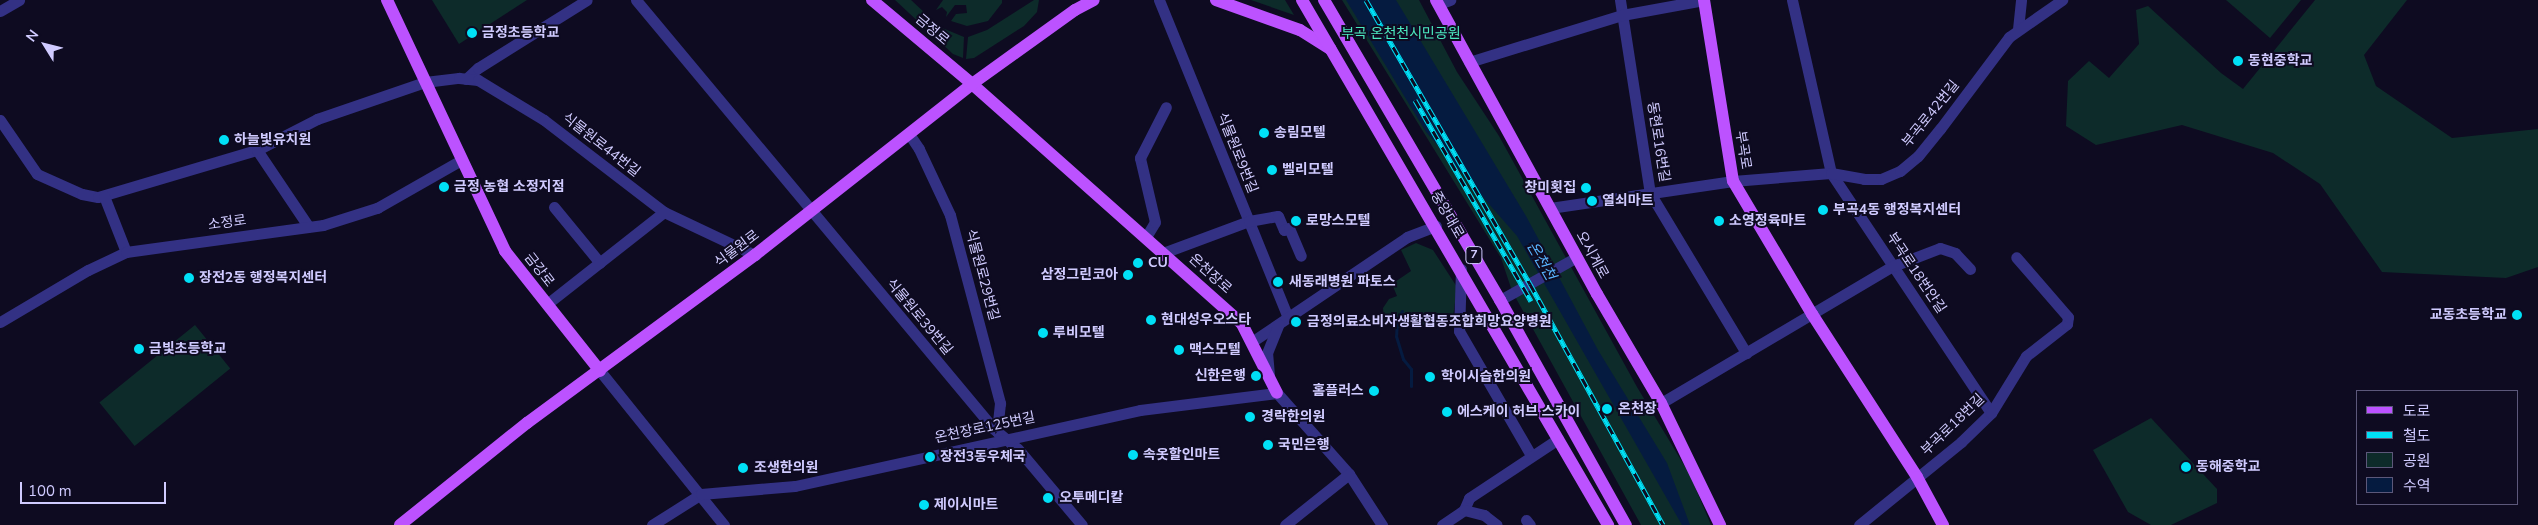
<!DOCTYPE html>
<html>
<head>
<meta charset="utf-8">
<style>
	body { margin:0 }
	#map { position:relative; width:2538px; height:525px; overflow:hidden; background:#0e0b21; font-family:"Nunito Sans","Noto Sans KR",sans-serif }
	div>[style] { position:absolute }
	.green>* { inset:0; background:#0d2b2a; transform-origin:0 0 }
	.water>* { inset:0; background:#051b40 }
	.stream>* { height:3px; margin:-1.5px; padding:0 1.5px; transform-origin:1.5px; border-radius:1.5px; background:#051b40 }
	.minor>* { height:11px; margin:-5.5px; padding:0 5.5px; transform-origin:5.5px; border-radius:5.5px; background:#333184 }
	.major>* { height:12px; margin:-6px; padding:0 6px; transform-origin:6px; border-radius:6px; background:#bc52ff }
	.rail>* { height:5px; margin-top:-2.5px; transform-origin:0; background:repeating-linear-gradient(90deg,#0e0b21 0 9px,#00e0f6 0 18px); box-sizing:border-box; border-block:1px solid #00e0f6 }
	.dots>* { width:14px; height:14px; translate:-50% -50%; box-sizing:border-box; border:2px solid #0e0b21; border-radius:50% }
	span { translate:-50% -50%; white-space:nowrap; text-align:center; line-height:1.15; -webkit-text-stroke:4px #0e0b21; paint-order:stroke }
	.shield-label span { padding:1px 4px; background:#0e0b21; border:1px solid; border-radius:4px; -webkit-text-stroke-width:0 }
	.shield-label { font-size:12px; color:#d0cbff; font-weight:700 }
	.street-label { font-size:14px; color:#d0cbff }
	.poi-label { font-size:14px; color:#d0cbff; font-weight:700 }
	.left { translate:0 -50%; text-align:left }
	.right { translate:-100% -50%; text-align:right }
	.park-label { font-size:14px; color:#4ceac0 }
	.water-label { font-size:15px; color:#59b4ff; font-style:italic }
	.legend { position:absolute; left:2356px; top:390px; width:162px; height:115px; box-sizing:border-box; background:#0e0b21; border:1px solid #5c587a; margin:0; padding:6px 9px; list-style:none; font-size:15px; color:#d0cbff }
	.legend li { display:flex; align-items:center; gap:10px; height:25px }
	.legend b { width:25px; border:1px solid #5c587a }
	.north { position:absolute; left:20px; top:20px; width:50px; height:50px; -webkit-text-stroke:4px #0e0b21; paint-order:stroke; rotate:306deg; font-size:14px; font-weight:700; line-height:20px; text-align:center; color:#d0cbff }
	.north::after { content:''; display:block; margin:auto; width:18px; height:22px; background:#d0cbff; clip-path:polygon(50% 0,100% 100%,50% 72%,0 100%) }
	.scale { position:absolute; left:20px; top:482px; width:146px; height:22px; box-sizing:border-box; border:2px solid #d0cbff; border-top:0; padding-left:6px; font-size:15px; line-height:18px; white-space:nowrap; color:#d0cbff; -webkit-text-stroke:4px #0e0b21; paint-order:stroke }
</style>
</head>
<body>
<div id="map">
	<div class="green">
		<i style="clip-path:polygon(432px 0,527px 0,459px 44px)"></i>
		<i style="clip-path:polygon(895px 0,911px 0,940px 27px,964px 37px,963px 58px,953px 54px)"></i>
		<i style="clip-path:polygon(943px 0,1002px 0,1002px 3px,988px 21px,967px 26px,951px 21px,956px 14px,967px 13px,966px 5px,955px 5px,946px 17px,947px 12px,942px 7px,936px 10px)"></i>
		<i style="clip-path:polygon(1034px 0,1039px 0,1037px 12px,1024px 26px,974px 58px,966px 59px,968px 37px,987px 30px)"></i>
		<i style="clip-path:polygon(1251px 0,1285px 0,1294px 15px)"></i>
		<i style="clip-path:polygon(1342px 0,1419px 0,1457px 72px,1499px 136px,1637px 387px,1690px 475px,1711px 525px,1641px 525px,1512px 291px,1501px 258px)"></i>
		<i style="clip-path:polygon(2226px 0,2301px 0,2270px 38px)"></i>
		<i style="clip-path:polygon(2315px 0,2407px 0,2364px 55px,2376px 86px,2452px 138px,2538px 129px,2538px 267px,2506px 278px,2382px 272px,2320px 184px,2273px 153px,2182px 125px,2096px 145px,2066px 126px,2068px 81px,2089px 61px,2109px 78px,2139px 44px,2136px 10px,2148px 6px,2221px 73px,2243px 89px)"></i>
		<i style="clip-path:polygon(1416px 243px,1433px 250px,1457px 287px,1453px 317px,1430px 329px,1415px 319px,1405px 328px,1394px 328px,1384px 321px,1383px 308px,1389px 299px,1397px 296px,1392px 284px,1411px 271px,1401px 250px)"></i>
		<i style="left:195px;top:325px;width:56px;height:123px;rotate:51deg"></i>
		<i style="clip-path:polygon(2151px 418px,2217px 489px,2217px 503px,2171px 525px,2151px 525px,2128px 512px,2093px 450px)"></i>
	</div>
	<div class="water">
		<i style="clip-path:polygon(1346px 0,1396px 0,1526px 216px,1598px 350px,1667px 463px,1690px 525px,1682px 525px,1517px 236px,1426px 132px)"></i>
	</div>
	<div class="stream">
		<i style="left:1402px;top:311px;width:9px;rotate:122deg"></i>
		<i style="left:1397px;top:319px;width:17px;rotate:93deg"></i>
		<i style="left:1396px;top:336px;width:24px;rotate:73deg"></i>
		<i style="left:1403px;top:359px;width:13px;rotate:51deg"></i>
		<i style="left:1411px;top:369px;width:17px;rotate:90deg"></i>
	</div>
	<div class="minor">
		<i style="left:636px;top:0;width:559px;rotate:50.16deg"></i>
		<i style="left:994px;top:429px;width:31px;rotate:40deg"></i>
		<i style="left:1018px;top:449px;width:99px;rotate:49.9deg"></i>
		<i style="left:1159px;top:0;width:343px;rotate:67.9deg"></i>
		<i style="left:1620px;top:0;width:195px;rotate:81.2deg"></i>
		<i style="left:1650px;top:193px;width:187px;rotate:59deg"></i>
		<i style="left:1792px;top:0;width:177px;rotate:77.3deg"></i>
		<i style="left:1831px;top:173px;width:288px;rotate:56.3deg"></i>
		<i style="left:1439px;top:4px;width:12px;rotate:-20deg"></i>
		<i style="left:0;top:11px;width:22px;rotate:-30deg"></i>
		<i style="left:2018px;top:29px;width:29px;rotate:-84deg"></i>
		<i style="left:1469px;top:62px;width:160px;rotate:-17.1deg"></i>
		<i style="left:1622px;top:15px;width:83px;rotate:-10.4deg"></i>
		<i style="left:466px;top:79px;width:16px;rotate:-43deg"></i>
		<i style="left:478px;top:68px;width:128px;rotate:-32deg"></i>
		<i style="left:0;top:120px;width:65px;rotate:55.6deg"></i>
		<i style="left:37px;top:174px;width:49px;rotate:24deg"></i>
		<i style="left:82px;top:194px;width:16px;rotate:11deg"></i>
		<i style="left:98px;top:197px;width:166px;rotate:-16.5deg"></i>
		<i style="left:257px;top:150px;width:68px;rotate:-27.3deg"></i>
		<i style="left:317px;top:119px;width:114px;rotate:-18.9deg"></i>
		<i style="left:425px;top:82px;width:34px;rotate:-7deg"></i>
		<i style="left:459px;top:78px;width:19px;rotate:6deg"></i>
		<i style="left:478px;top:80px;width:77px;rotate:31.2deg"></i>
		<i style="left:544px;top:120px;width:151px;rotate:37.5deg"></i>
		<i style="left:664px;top:212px;width:101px;rotate:25.3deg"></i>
		<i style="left:909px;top:134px;width:18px;rotate:56deg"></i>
		<i style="left:919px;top:149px;width:73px;rotate:64.8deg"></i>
		<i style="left:950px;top:215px;width:195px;rotate:75.1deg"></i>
		<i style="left:1000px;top:403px;width:29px;rotate:96deg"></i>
		<i style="left:257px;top:150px;width:92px;rotate:56.1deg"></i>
		<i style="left:104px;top:196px;width:60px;rotate:68.6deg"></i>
		<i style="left:554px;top:207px;width:72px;rotate:50.6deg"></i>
		<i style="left:1550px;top:208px;width:185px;rotate:-8.4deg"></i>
		<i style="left:1733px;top:181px;width:98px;rotate:-4.7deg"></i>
		<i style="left:1831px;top:173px;width:34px;rotate:10deg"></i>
		<i style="left:1864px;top:179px;width:17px"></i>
		<i style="left:1881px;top:179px;width:21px;rotate:-23deg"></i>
		<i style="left:1900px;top:171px;width:23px;rotate:-40deg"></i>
		<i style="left:1918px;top:156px;width:35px;rotate:-51deg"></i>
		<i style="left:1940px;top:129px;width:115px;rotate:-53.1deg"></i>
		<i style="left:2009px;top:37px;width:65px;rotate:-34.9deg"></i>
		<i style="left:1146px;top:237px;width:17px;rotate:-59deg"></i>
		<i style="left:1155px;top:222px;width:66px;rotate:-103.2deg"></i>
		<i style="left:1140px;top:158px;width:57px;rotate:-63deg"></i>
		<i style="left:1163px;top:253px;width:92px;rotate:-20.4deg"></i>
		<i style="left:1249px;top:221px;width:29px;rotate:-10deg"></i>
		<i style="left:1278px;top:216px;width:15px;rotate:67deg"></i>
		<i style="left:1284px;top:230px;width:5px;rotate:-22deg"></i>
		<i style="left:1289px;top:228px;width:30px;rotate:67deg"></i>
		<i style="left:1461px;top:269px;width:62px;rotate:91.8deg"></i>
		<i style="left:1459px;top:331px;width:143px;rotate:59.9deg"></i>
		<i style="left:1500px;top:300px;width:88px;rotate:-29.2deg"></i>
		<i style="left:547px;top:304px;width:149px;rotate:-38.2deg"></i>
		<i style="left:0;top:322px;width:102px;rotate:-30.6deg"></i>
		<i style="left:88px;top:270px;width:42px;rotate:-25.3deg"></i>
		<i style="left:126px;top:252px;width:199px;rotate:-7.8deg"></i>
		<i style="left:323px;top:225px;width:57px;rotate:-17.5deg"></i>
		<i style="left:377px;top:208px;width:97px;rotate:-29.7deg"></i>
		<i style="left:1253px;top:341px;width:186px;rotate:-34deg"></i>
		<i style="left:1407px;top:237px;width:31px;rotate:-21deg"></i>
		<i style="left:600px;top:371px;width:198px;rotate:51.2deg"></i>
		<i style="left:1269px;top:375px;width:22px;rotate:-95deg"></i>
		<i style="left:1267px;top:353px;width:31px;rotate:-68deg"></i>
		<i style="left:1661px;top:403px;width:269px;rotate:-30.6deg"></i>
		<i style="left:1893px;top:266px;width:50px;rotate:-21deg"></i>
		<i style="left:1940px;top:248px;width:16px;rotate:18deg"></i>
		<i style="left:1955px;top:253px;width:22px;rotate:47deg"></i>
		<i style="left:1464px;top:510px;width:13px;rotate:-67deg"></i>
		<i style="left:1469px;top:498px;width:107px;rotate:-33.5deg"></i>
		<i style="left:1526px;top:520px;width:6px;rotate:51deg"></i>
		<i style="left:652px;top:525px;width:58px;rotate:-32.3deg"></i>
		<i style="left:701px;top:494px;width:94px;rotate:-4.9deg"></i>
		<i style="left:795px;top:486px;width:353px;rotate:-12.4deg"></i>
		<i style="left:1140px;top:410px;width:138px;rotate:-7.1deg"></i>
		<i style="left:1277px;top:393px;width:108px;rotate:48.4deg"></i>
		<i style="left:1349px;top:474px;width:61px;rotate:57.1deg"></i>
		<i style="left:1285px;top:525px;width:82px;rotate:-38.6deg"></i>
		<i style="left:1442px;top:525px;width:27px;rotate:-34deg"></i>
		<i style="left:1464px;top:510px;width:21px;rotate:14deg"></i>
		<i style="left:1484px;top:515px;width:16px;rotate:38deg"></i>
		<i style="left:1859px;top:525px;width:132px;rotate:-39.1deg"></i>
		<i style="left:1961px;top:442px;width:42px;rotate:-44deg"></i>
		<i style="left:1991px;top:413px;width:67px;rotate:-58.4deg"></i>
		<i style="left:2026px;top:356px;width:52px;rotate:-38deg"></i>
		<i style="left:2067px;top:324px;width:7px;rotate:-82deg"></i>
		<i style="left:2068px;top:317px;width:79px;rotate:-130.9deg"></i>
	</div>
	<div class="major">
		<i style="left:387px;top:0;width:277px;rotate:64.8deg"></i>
		<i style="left:505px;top:251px;width:153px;rotate:51.6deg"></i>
		<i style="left:872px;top:0;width:131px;rotate:40deg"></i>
		<i style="left:972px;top:84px;width:361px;rotate:41.6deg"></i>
		<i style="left:1242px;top:324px;width:77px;rotate:63.1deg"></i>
		<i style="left:1216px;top:0;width:89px;rotate:19.7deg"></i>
		<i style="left:1300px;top:30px;width:36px;rotate:32deg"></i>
		<i style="left:1302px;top:0;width:608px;rotate:59.76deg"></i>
		<i style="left:1324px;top:0;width:348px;rotate:59.6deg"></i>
		<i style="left:1500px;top:300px;width:258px;rotate:60.8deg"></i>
		<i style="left:1436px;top:0;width:335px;rotate:61.3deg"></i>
		<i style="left:1597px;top:294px;width:126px;rotate:59.6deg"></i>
		<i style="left:1661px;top:403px;width:136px;rotate:64.2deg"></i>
		<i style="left:1704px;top:0;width:183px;rotate:80.9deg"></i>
		<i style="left:1733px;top:181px;width:155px;rotate:59.3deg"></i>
		<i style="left:1812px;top:314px;width:194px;rotate:57.2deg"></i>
		<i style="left:1917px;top:477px;width:55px;rotate:61.6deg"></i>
		<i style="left:400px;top:525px;width:163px;rotate:-38.8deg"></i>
		<i style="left:527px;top:423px;width:283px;rotate:-36.4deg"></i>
		<i style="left:755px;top:255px;width:276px;rotate:-38.2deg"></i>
		<i style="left:972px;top:84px;width:127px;rotate:-35.7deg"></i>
		<i style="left:1075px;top:10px;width:21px;rotate:-28deg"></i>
	</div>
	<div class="rail">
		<i style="left:1366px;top:0;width:328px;rotate:60deg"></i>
		<i style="left:1530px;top:284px;width:275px;rotate:61.1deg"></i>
		<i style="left:1415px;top:100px;width:232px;rotate:60deg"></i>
	</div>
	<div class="dots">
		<i style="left:472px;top:33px;background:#00e0f6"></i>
		<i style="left:2238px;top:61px;background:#00e0f6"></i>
		<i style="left:1264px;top:133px;background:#00e0f6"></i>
		<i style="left:224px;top:140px;background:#00e0f6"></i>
		<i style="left:1272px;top:170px;background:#00e0f6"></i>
		<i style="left:444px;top:187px;background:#00e0f6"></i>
		<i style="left:1586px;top:188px;background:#00e0f6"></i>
		<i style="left:1592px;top:201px;background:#00e0f6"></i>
		<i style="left:1823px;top:210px;background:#00e0f6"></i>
		<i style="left:1296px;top:221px;background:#00e0f6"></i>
		<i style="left:1719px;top:221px;background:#00e0f6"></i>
		<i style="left:1138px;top:263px;background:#00e0f6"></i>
		<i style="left:1128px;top:275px;background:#00e0f6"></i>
		<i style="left:189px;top:278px;background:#00e0f6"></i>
		<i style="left:1278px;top:282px;background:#00e0f6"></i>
		<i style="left:2517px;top:315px;background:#00e0f6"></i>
		<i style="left:1151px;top:320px;background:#00e0f6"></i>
		<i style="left:1296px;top:322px;background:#00e0f6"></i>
		<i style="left:1043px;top:333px;background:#00e0f6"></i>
		<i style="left:139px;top:349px;background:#00e0f6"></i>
		<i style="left:1179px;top:350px;background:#00e0f6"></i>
		<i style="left:1256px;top:376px;background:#00e0f6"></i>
		<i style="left:1430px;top:377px;background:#00e0f6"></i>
		<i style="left:1374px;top:391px;background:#00e0f6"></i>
		<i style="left:1607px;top:409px;background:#00e0f6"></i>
		<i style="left:1447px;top:412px;background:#00e0f6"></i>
		<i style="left:1250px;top:417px;background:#00e0f6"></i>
		<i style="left:1268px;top:445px;background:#00e0f6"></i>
		<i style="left:1133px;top:455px;background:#00e0f6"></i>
		<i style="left:930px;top:457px;background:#00e0f6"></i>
		<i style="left:2186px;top:467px;background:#00e0f6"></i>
		<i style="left:743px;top:468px;background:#00e0f6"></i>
		<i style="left:1048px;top:498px;background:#00e0f6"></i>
		<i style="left:924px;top:505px;background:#00e0f6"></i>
	</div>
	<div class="shield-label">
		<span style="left:1474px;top:255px">7</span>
	</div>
	<div class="street-label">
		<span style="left:932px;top:30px;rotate:40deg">금정로</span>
		<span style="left:1931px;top:114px;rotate:-51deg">부곡로42번길</span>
		<span style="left:1658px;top:142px;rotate:81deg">동현로16번길</span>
		<span style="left:601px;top:145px;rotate:38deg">식물원로44번길</span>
		<span style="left:1743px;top:150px;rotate:81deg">부곡로</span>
		<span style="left:1237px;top:153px;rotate:68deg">식물원로9번길</span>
		<span style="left:1447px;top:215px;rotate:60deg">중앙대로</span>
		<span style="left:227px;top:223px;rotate:-8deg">소정로</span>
		<span style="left:737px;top:249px;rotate:-37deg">식물원로</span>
		<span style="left:1592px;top:255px;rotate:61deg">오시게로</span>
		<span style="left:539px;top:270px;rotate:52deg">금강로</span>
		<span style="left:1916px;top:273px;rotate:56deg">부곡로18번안길</span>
		<span style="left:1210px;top:274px;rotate:42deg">온천장로</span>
		<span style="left:982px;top:275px;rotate:75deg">식물원로29번길</span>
		<span style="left:919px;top:317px;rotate:50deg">식물원로39번길</span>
		<span style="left:1953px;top:425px;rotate:-44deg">부곡로18번길</span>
		<span style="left:985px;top:428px;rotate:-12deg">온천장로125번길</span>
	</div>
	<div class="poi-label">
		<span class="left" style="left:482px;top:33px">금정초등학교</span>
		<span class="left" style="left:2248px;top:61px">동현중학교</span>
		<span class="left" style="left:1274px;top:133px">송림모텔</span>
		<span class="left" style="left:234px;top:140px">하늘빛유치원</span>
		<span class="left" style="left:1282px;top:170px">벨리모텔</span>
		<span class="left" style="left:454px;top:187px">금정 농협 소정지점</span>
		<span class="right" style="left:1576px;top:188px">창미횟집</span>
		<span class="left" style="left:1602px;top:201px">열쇠마트</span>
		<span class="left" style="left:1833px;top:210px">부곡4동 행정복지센터</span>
		<span class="left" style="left:1306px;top:221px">로망스모텔</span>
		<span class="left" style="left:1729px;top:221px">소영정육마트</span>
		<span class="left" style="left:1148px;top:263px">CU</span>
		<span class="right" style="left:1118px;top:275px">삼정그린코아</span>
		<span class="left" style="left:199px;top:278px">장전2동 행정복지센터</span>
		<span class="left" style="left:1289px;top:282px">새동래병원 파토스</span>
		<span class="right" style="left:2507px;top:315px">교동초등학교</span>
		<span class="left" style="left:1161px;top:320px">현대성우오스타</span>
		<span class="left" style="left:1307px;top:322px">금정의료소비자생활협동조합희망요양병원</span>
		<span class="left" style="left:1053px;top:333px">루비모텔</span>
		<span class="left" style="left:149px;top:349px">금빛초등학교</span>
		<span class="left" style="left:1189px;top:350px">맥스모텔</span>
		<span class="right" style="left:1246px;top:376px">신한은행</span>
		<span class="left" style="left:1441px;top:377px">학이시습한의원</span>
		<span class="right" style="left:1364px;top:391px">홈플러스</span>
		<span class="left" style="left:1618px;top:409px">온천장</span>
		<span class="left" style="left:1457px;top:412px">에스케이 허브 스카이</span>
		<span class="left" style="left:1261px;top:417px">경락한의원</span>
		<span class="left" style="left:1278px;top:445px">국민은행</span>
		<span class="left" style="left:1143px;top:455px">속옷할인마트</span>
		<span class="left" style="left:940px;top:457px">장전3동우체국</span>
		<span class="left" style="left:2196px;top:467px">동해중학교</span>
		<span class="left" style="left:754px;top:468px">조생한의원</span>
		<span class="left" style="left:1059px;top:498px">오투메디칼</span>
		<span class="left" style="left:934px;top:505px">제이시마트</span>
	</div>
	<div class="park-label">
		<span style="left:1401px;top:34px">부곡 온천천시민공원</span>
	</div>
	<div class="water-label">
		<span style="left:1541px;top:261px;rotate:60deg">온천천</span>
	</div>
	<ul class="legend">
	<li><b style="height:6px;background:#bc52ff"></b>도로</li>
	<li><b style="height:6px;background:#00e0f6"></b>철도</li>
	<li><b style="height:14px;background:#0d2b2a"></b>공원</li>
	<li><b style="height:14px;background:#051b40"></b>수역</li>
	</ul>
	<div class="north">N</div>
	<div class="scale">100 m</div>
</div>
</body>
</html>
